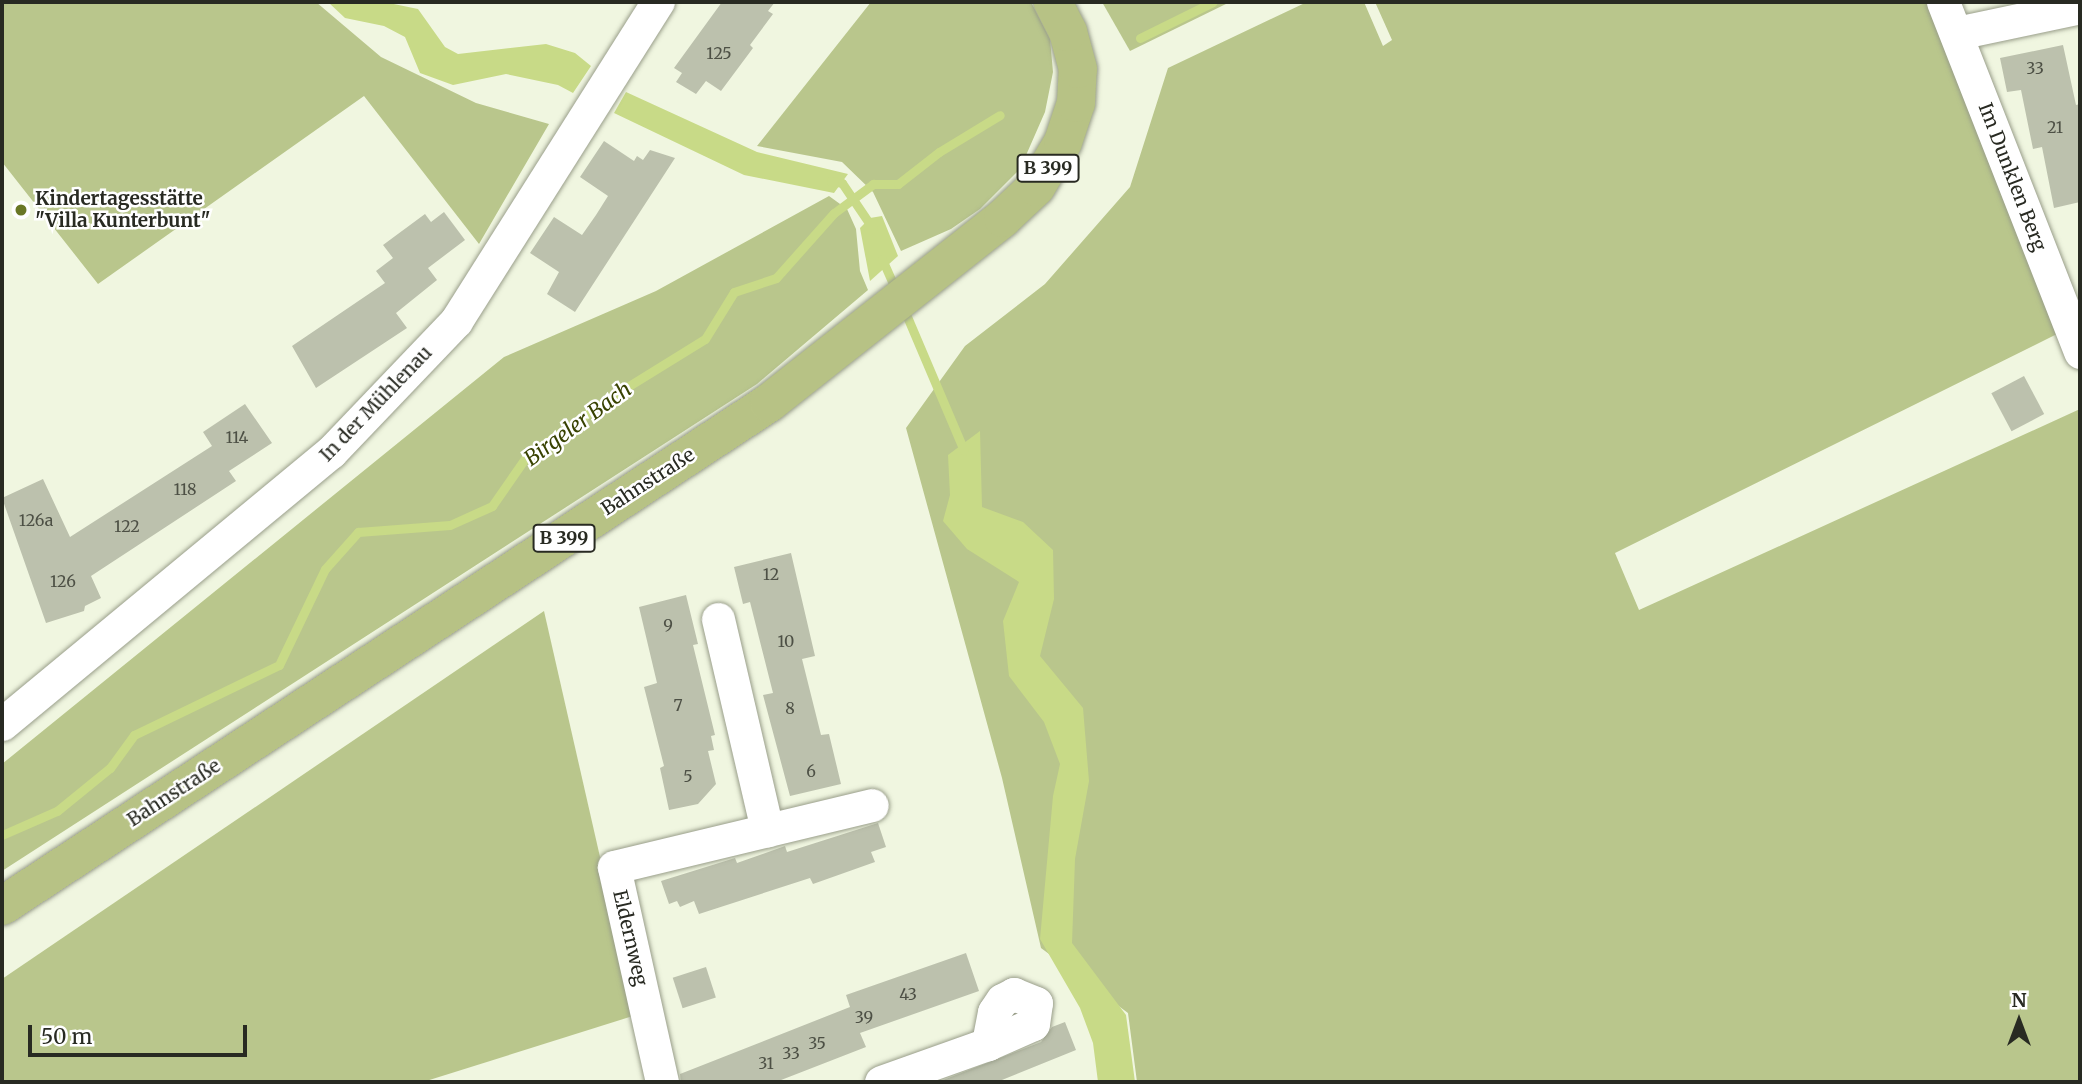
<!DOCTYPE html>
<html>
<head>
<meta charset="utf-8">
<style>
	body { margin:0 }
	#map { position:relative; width:2082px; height:1084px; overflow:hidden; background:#f0f6e0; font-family:Merriweather,serif }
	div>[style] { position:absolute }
	.green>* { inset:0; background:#b9c68c }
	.water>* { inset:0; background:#c8da87 }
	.stream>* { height:9px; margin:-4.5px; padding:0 4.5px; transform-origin:4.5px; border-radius:4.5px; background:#c8da87 }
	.building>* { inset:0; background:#bcc1ad; transform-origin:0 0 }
	.roads { filter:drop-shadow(0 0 2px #999e8a) drop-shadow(0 0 2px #999e8a) }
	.minor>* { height:33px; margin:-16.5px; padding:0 16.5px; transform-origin:16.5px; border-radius:16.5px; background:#fff }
	.major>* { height:38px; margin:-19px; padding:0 19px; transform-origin:19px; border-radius:19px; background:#b7c285 }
	.dots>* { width:19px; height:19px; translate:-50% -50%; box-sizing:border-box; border:4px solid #fff; border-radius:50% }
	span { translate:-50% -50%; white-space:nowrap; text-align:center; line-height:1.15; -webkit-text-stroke:5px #fff; paint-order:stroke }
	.number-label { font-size:16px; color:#4d5045 }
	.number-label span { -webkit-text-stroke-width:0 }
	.shield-label span { padding:2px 5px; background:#fff; border:2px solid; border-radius:5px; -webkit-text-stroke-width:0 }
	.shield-label { font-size:18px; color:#282a22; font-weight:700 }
	.street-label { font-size:19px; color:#282a22 }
	.poi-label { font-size:19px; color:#282a22; font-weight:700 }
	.left { translate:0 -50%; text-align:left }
	.water-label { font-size:21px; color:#384201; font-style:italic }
	.frame { position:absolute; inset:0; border:4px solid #282a22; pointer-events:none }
	.north { position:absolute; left:1984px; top:986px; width:70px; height:70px; -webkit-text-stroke:5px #fff; paint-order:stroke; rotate:0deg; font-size:19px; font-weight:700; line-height:28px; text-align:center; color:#282a22 }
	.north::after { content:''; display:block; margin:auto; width:24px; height:32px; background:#282a22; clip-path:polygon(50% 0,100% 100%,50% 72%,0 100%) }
	.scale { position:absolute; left:28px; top:1025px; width:219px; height:32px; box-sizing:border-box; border:4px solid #282a22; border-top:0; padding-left:9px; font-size:21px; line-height:24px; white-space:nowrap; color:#282a22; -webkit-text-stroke:5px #fff; paint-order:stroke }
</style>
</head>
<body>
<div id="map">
	<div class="green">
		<i style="clip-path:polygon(2px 2px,316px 2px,381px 57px,476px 103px,549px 124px,479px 244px,364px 96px,98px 284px,2px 162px)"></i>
		<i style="clip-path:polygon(871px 2px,1031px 2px,1050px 39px,1053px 72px,1045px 112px,1020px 169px,980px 209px,951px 229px,901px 251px,873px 192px,842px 162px,757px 146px)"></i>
		<i style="clip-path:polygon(1102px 2px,1230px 2px,1130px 51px)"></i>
		<i style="clip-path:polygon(1307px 2px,1364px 2px,1383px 46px,1392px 40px,1375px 2px,1926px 2px,2059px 333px,1615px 553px,1639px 610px,2080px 409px,2080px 1082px,1137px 1082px,1128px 1013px,1041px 948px,1002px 778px,906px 428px,965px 346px,1045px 284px,1130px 187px,1168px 68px)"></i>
		<i style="clip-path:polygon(829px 196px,847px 209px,856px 229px,860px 271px,868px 290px,757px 384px,2px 871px,2px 764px,504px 357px,656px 291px)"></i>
		<i style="clip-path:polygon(544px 611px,636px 1015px,423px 1082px,2px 1082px,2px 979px)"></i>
	</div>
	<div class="water">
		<i style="clip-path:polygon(328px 2px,384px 2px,418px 9px,445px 47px,458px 54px,546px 44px,575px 53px,591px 66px,573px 93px,558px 85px,506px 74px,453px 85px,420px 73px,405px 37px,384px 26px,345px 18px)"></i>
		<i style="clip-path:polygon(626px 92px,757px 152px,848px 174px,834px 193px,744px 175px,614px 113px)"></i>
		<i style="clip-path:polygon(882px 216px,898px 256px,870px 281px,860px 228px,870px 218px)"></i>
		<i style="clip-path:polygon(980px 431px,982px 507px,1023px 522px,1053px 550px,1054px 599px,1040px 656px,1083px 708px,1089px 781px,1075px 859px,1072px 943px,1126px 1015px,1135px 1082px,1098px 1082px,1093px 1043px,1080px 1008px,1040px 939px,1053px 796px,1060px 764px,1044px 722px,1009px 676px,1003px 621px,1019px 582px,967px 549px,943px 521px,950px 495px,948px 455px)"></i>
	</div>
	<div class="stream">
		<i style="left:1140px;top:38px;width:81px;rotate:-26.3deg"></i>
		<i style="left:831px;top:181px;width:11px;rotate:10deg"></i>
		<i style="left:842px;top:183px;width:55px;rotate:56deg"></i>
		<i style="left:882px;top:259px;width:35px;rotate:66deg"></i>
		<i style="left:903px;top:307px;width:156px;rotate:67deg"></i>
		<i style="left:2px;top:835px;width:60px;rotate:-23.6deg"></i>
		<i style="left:57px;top:811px;width:68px;rotate:-39.1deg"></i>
		<i style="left:110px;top:768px;width:41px;rotate:-54deg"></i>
		<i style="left:134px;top:735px;width:161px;rotate:-25.8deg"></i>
		<i style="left:279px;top:665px;width:106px;rotate:-64.4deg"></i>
		<i style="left:325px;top:569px;width:50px;rotate:-48.3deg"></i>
		<i style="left:358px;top:532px;width:92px;rotate:-4.4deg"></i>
		<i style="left:450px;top:525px;width:46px;rotate:-24.3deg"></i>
		<i style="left:492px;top:506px;width:60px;rotate:-55.2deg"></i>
		<i style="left:526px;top:457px;width:104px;rotate:-35.2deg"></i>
		<i style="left:611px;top:397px;width:110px;rotate:-31.7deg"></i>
		<i style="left:705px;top:339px;width:55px;rotate:-58.3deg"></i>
		<i style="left:734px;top:292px;width:44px;rotate:-18.4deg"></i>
		<i style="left:776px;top:278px;width:87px;rotate:-48.3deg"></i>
		<i style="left:834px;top:213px;width:49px;rotate:-36.6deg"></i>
		<i style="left:873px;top:184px;width:25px"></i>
		<i style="left:898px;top:184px;width:52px;rotate:-38deg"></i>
		<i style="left:939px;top:152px;width:71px;rotate:-31.2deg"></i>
	</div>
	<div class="building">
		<i style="clip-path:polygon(722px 2px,775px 2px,768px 11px,773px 14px,750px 45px,753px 48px,721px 91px,706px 81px,696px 94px,676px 82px,682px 73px,674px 68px)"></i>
		<i style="clip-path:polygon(2063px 45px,2076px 105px,2080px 104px,2080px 202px,2054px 208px,2042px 147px,2033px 149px,2021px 90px,2007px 92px,2000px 58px)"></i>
		<i style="clip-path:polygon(604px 141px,634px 161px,637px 156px,643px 160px,650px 150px,675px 158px,575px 312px,547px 294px,559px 272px,530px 253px,554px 217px,582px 235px,596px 215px,608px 196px,580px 177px)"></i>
		<i style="clip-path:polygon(444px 212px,465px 240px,428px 268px,437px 280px,396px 313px,407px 328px,316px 388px,292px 346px,385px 283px,376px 271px,393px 258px,383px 245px,425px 214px,431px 222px)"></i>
		<i style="left:2024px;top:376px;width:43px;height:37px;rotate:62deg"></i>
		<i style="clip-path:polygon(245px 404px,272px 443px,229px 471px,236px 481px,91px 576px,101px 598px,85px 606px,84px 611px,46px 623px,2px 498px,43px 479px,70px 537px,212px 446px,203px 432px)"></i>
		<i style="clip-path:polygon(791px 553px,815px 656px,802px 659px,821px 735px,829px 734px,841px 784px,790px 796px,763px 695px,773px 693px,750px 602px,743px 604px,734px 567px)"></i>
		<i style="clip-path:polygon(686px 595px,698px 644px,693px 645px,715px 735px,711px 736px,714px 750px,708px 751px,716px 784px,698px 804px,669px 810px,660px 768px,664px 766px,644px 687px,657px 683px,639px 607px)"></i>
		<i style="clip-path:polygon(878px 823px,886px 847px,871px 852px,875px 862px,813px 884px,810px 878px,699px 914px,694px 901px,680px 907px,677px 901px,669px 904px,661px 881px,735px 858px,737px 863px,785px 846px,787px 852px)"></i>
		<i style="clip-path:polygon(966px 953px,979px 991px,860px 1033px,866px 1047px,776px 1082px,681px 1082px,680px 1074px,850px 1007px,846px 995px)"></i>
		<i style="left:706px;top:967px;width:32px;height:35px;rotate:72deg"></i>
		<i style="clip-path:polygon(1065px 1022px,1076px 1050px,997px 1082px,938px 1082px,1041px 1042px,1052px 1027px)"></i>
	</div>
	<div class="roads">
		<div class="minor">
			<i style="left:1943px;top:2px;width:376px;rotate:68.6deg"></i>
			<i style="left:1957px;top:33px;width:126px;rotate:-11.9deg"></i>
			<i style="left:718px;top:619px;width:217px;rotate:76.9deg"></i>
			<i style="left:2px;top:724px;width:427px;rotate:-39.6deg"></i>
			<i style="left:331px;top:452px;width:181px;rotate:-46.3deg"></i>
			<i style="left:456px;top:321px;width:378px;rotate:-57.7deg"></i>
			<i style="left:662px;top:1082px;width:220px;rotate:-102.6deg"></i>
			<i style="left:614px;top:867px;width:265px;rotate:-13.5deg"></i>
			<i style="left:881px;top:1082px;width:114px;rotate:-19.6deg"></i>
			<i style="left:988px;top:1044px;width:49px;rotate:-24deg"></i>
			<i style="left:1033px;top:1024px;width:21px;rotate:-82deg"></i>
			<i style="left:1036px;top:1003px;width:24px;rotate:-158deg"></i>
			<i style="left:1014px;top:994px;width:13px;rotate:153deg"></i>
			<i style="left:1002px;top:1000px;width:14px;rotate:124deg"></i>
			<i style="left:994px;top:1012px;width:33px;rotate:101deg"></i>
		</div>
		<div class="major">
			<i style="left:2px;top:906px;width:917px;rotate:-33.26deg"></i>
			<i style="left:769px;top:403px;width:298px;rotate:-38.3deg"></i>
			<i style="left:1003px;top:218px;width:45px;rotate:-43.2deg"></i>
			<i style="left:1036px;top:187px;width:52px;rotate:-59deg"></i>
			<i style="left:1063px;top:142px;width:41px;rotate:-71.6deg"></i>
			<i style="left:1076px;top:103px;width:34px;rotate:-87deg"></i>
			<i style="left:1078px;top:69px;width:38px;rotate:-105deg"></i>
			<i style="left:1068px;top:32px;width:34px;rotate:-117deg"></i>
		</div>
	</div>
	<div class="dots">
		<i style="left:21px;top:210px;background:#697725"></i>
	</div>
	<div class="number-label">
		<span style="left:719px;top:53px">125</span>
		<span style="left:2035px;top:68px">33</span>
		<span style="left:2055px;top:127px">21</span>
		<span style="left:237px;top:437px">114</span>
		<span style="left:185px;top:489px">118</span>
		<span style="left:36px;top:520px">126a</span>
		<span style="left:127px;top:526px">122</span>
		<span style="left:771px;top:574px">12</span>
		<span style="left:63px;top:581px">126</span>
		<span style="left:668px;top:625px">9</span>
		<span style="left:786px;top:641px">10</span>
		<span style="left:678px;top:705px">7</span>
		<span style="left:790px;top:708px">8</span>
		<span style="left:811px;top:771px">6</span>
		<span style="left:688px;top:776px">5</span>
		<span style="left:908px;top:994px">43</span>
		<span style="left:864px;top:1017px">39</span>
		<span style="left:817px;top:1043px">35</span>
		<span style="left:791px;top:1053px">33</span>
		<span style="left:766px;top:1063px">31</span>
	</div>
	<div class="shield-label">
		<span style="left:1048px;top:168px">B 399</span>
		<span style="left:564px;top:538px">B 399</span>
	</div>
	<div class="street-label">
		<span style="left:2012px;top:177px;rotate:69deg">Im Dunklen Berg</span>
		<span style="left:376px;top:404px;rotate:-46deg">In der Mühlenau</span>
		<span style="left:648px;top:482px;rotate:-33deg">Bahnstraße</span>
		<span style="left:174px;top:793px;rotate:-33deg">Bahnstraße</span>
		<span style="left:630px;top:938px;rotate:77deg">Eldernweg</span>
	</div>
	<div class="poi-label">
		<span class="left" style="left:35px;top:210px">Kindertagesstätte<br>"Villa Kunterbunt"</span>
	</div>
	<div class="water-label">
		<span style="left:578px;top:424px;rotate:-36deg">Birgeler Bach</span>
	</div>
	<div class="frame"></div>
	<div class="north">N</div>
	<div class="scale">50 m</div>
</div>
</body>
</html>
